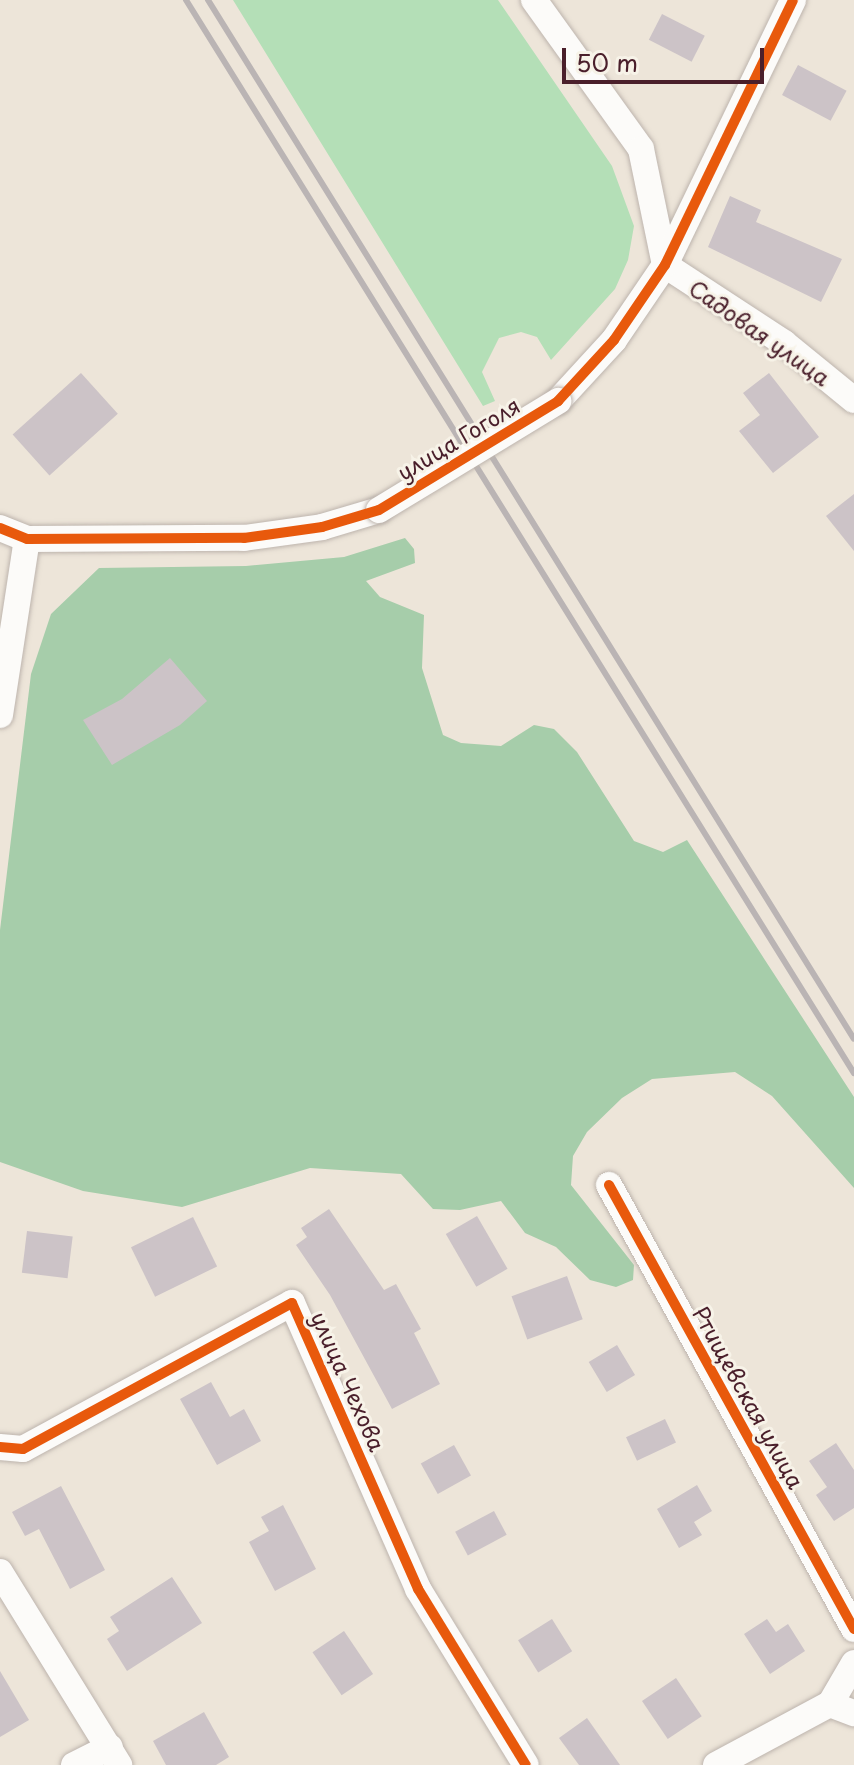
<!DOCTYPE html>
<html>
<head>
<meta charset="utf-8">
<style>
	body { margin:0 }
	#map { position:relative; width:854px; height:1765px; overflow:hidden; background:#ede5d9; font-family:"Playpen Sans",sans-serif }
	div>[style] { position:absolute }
	.green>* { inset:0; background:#b4dfb7 }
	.forest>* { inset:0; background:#a6cdaa }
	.building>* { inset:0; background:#ccc3c7; transform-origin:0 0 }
	.roads { filter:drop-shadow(0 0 2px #bdb4ad) drop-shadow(0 0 2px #bdb4ad) }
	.minor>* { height:26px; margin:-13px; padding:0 13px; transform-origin:13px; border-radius:13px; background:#fcfbf9 }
	.rail>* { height:6px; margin:-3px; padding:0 3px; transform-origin:3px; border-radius:3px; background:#bab4b4 }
	.bridges { filter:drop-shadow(0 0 2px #bdb4ad) drop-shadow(0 0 2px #bdb4ad) }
	.minor-bridge>* { height:26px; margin:-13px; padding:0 13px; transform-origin:13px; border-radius:13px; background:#fcfbf9 }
	.cycleway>* { height:10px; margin:-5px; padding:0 5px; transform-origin:5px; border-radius:5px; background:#e8590c }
	span { translate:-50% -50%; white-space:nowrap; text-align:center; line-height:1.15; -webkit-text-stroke:6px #f7f3e8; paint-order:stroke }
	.street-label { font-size:22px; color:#4a1f2b }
	.scale { position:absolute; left:562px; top:48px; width:202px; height:36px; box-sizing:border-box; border:4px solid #4a1f2b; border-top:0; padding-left:10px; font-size:24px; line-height:28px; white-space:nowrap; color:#4a1f2b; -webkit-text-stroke:6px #f7f3e8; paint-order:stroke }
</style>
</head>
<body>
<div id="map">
	<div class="green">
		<i style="clip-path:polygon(233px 0,498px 0,612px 166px,634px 226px,628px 260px,615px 289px,551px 360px,537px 337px,521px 332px,499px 338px,482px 372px,495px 401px,483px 406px)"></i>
	</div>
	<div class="forest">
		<i style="clip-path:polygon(405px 538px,414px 549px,415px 563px,366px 581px,380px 597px,424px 615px,422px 668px,443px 735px,461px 743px,501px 746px,534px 725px,554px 729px,577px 752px,634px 841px,663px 852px,687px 840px,854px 1097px,854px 1188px,772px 1096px,735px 1072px,652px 1079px,622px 1098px,587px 1132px,573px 1156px,571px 1185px,634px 1265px,633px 1280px,616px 1287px,590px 1280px,556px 1247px,525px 1233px,501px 1201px,460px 1210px,433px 1209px,401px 1174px,310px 1168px,182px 1207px,83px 1191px,0 1162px,0 930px,31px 674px,51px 614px,99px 568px,246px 566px,344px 557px)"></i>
	</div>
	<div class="building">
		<i style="left:662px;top:14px;width:48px;height:29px;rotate:27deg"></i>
		<i style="left:798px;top:65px;width:55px;height:34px;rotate:28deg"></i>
		<i style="clip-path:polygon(730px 196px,761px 210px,756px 222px,842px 259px,821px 302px,708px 247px)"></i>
		<i style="left:81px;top:373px;width:55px;height:92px;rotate:48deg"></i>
		<i style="clip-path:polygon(769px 373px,819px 437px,773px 473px,739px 431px,760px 415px,743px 393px)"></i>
		<i style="clip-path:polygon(854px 494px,854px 551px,826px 516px)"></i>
		<i style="clip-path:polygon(170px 658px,207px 701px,180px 725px,112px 765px,83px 720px,122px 699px)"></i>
		<i style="clip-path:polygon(329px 1209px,384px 1290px,396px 1284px,421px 1329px,414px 1333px,440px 1384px,392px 1409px,330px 1295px,296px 1245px,307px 1237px,301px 1228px)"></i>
		<i style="left:477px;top:1216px;width:61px;height:36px;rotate:60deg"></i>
		<i style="left:193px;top:1217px;width:55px;height:69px;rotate:64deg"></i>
		<i style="left:27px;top:1231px;width:46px;height:42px;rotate:7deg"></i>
		<i style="left:567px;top:1276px;width:46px;height:59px;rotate:70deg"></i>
		<i style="left:617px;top:1345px;width:35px;height:33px;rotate:59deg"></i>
		<i style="clip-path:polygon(211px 1382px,230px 1417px,244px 1409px,261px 1441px,217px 1465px,180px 1399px)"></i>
		<i style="left:665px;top:1419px;width:26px;height:43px;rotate:65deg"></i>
		<i style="clip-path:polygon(836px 1443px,854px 1470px,854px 1508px,834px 1521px,816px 1495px,827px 1487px,809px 1461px)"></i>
		<i style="left:454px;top:1445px;width:35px;height:38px;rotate:61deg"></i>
		<i style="clip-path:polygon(697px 1485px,712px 1511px,694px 1522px,702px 1535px,679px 1548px,657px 1509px)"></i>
		<i style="clip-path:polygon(61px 1486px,105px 1570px,70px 1589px,39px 1529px,25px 1536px,12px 1512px)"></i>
		<i style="clip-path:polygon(283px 1505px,316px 1569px,275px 1591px,249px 1542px,269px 1531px,261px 1517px)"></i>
		<i style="left:494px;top:1511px;width:27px;height:44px;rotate:62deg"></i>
		<i style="clip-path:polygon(172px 1577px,202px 1623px,127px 1671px,107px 1639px,119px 1631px,110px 1617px)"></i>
		<i style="left:552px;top:1619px;width:38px;height:40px;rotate:58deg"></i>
		<i style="clip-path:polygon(767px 1619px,776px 1632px,788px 1624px,805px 1651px,770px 1674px,744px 1634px)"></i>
		<i style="left:344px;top:1631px;width:52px;height:38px;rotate:56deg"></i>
		<i style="clip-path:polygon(0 1671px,29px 1720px,0 1737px)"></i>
		<i style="left:676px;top:1678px;width:46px;height:41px;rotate:56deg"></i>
		<i style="clip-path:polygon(204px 1712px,229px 1757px,216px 1765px,166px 1765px,153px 1741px)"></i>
		<i style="clip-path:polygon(587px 1718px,620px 1765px,579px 1765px,559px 1738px)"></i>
	</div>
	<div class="roads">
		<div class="minor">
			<i style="left:534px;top:0;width:183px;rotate:54.3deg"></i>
			<i style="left:641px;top:149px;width:118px;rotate:78.3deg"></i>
			<i style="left:665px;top:265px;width:142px;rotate:33.2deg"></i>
			<i style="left:784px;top:343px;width:90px;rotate:39.2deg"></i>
			<i style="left:558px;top:401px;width:83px;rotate:-47.4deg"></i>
			<i style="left:614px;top:340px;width:91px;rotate:-55.8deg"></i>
			<i style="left:665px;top:265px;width:294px;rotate:-64.2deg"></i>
			<i style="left:0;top:528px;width:29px;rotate:22deg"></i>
			<i style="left:27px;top:539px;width:217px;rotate:-0.3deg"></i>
			<i style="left:244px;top:538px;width:79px;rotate:-8deg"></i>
			<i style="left:322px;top:527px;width:59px;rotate:-16.6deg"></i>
			<i style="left:0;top:715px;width:178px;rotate:-81.3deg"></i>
			<i style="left:609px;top:1185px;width:507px;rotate:61.11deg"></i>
			<i style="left:0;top:1447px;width:23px;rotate:5deg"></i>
			<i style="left:23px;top:1449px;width:306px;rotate:-28.5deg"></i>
			<i style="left:292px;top:1303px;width:313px;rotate:66.2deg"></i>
			<i style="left:418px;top:1589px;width:206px;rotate:58.5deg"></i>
			<i style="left:0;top:1572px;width:227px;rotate:58.3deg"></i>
			<i style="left:854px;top:1663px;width:48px;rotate:120.3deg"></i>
			<i style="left:830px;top:1704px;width:26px;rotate:21deg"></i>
			<i style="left:74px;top:1765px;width:40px;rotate:-26.6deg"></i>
			<i style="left:716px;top:1765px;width:129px;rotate:-28.2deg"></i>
		</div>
	</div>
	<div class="rail">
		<i style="left:186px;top:0;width:1264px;rotate:58.1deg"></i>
		<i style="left:208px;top:0;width:1223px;rotate:58.13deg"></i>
	</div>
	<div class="bridges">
		<div class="minor-bridge">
			<i style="left:379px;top:510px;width:210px;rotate:-31.3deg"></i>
		</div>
	</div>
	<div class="cycleway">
		<i style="left:0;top:528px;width:29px;rotate:22deg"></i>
		<i style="left:27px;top:539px;width:217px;rotate:-0.3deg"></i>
		<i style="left:244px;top:538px;width:79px;rotate:-8deg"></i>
		<i style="left:322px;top:527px;width:59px;rotate:-16.6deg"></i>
		<i style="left:379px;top:510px;width:210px;rotate:-31.3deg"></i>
		<i style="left:558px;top:401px;width:83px;rotate:-47.4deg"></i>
		<i style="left:614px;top:340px;width:91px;rotate:-55.8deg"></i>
		<i style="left:665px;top:265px;width:294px;rotate:-64.2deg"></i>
		<i style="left:609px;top:1185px;width:507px;rotate:61.11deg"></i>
		<i style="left:0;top:1447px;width:23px;rotate:5deg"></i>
		<i style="left:23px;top:1449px;width:306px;rotate:-28.5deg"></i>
		<i style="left:292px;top:1303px;width:313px;rotate:66.2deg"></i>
		<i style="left:418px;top:1589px;width:206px;rotate:58.5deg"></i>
	</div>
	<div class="street-label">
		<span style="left:760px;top:332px;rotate:35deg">Садовая улица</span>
		<span style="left:458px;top:438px;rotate:-31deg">улица Гоголя</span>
		<span style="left:349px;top:1381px;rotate:66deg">улица Чехова</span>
		<span style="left:749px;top:1397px;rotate:61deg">Ртищевская улица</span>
	</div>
	<div class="scale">50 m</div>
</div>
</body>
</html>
